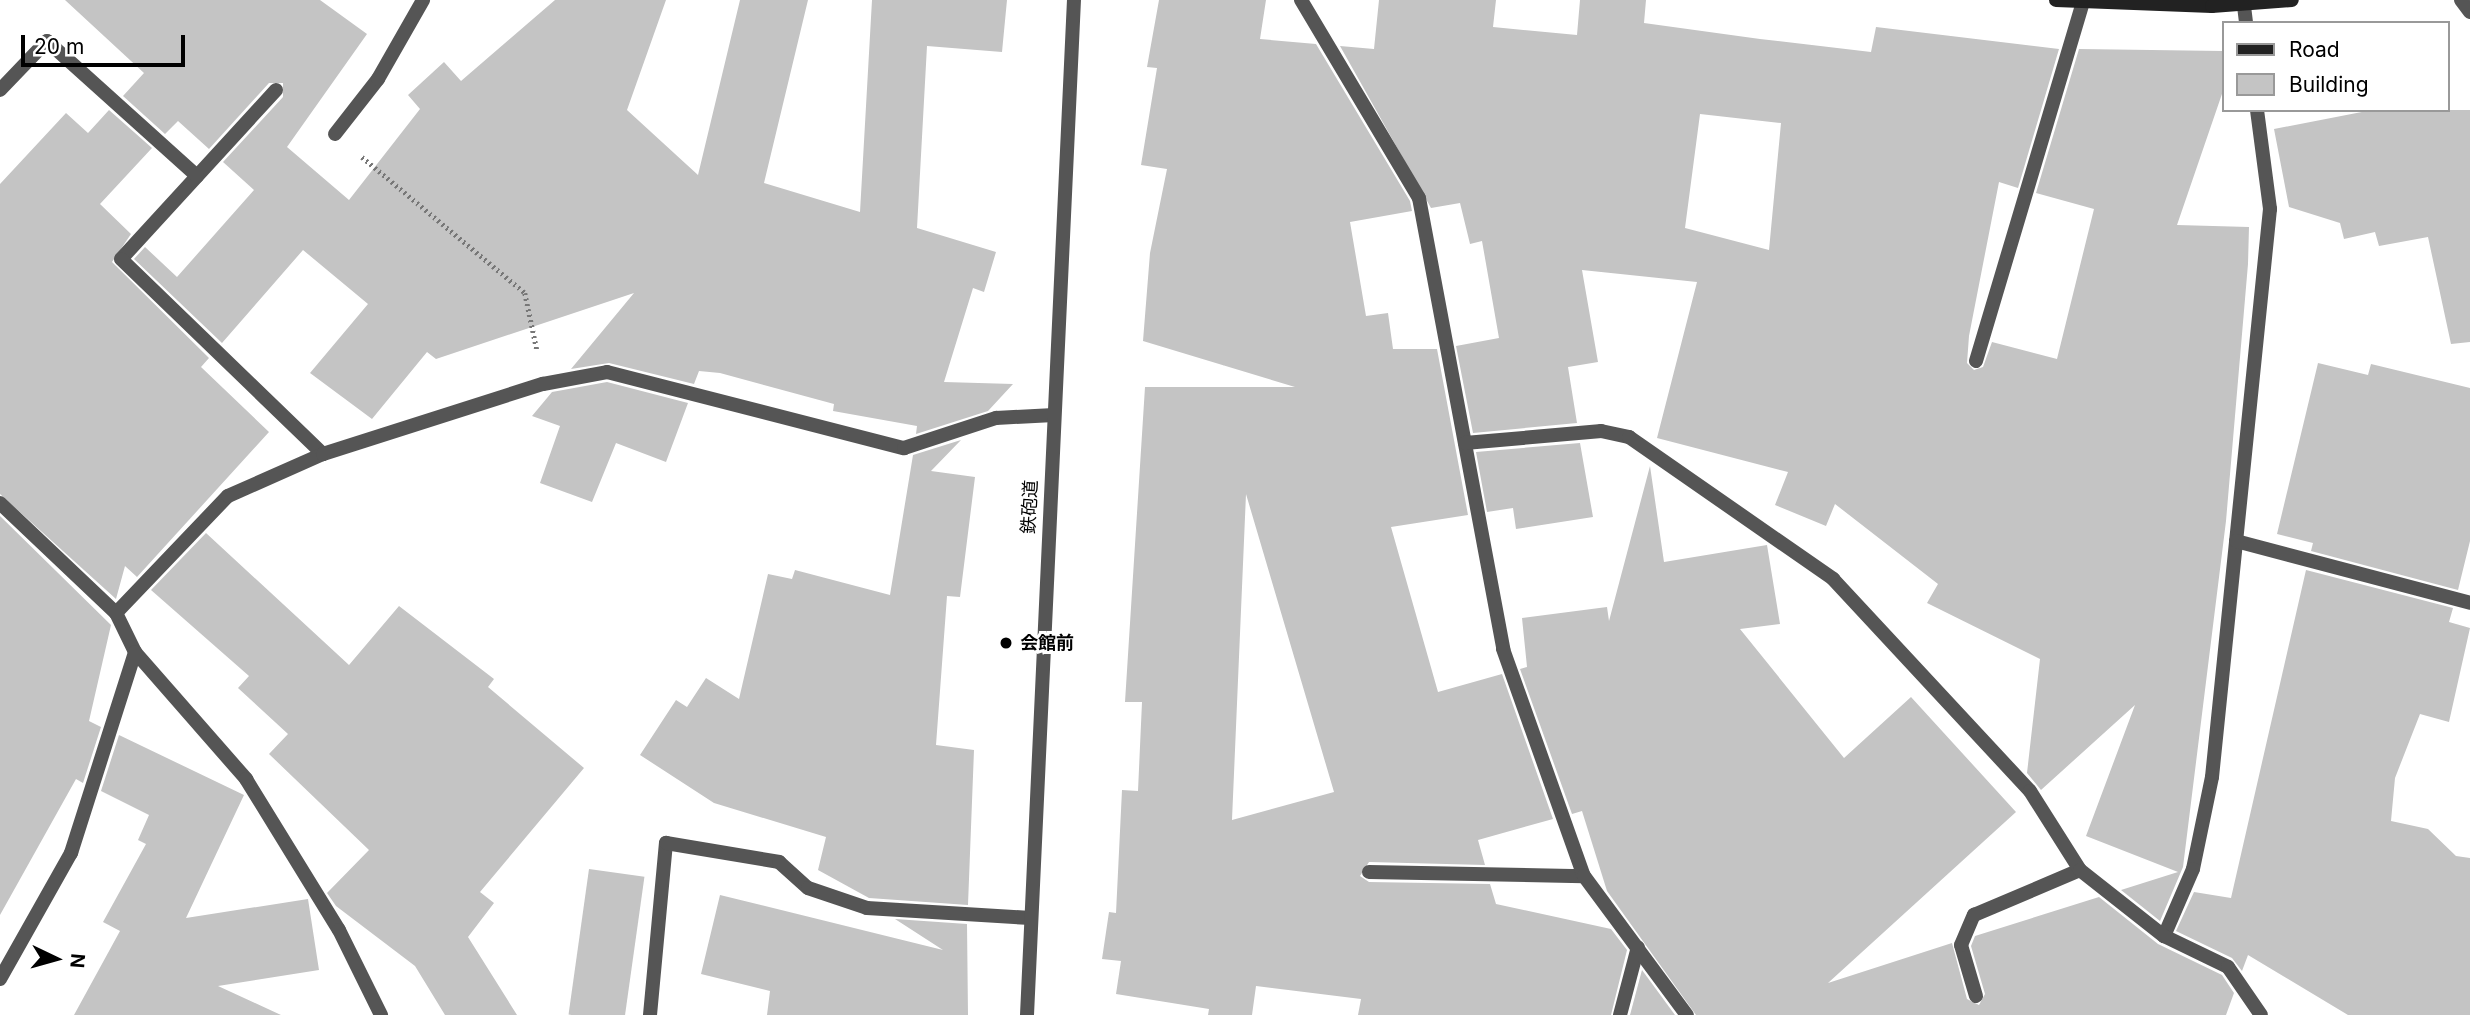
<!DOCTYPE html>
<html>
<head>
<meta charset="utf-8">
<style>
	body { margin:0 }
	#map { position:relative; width:2470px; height:1015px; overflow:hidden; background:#fff; font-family:Inter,"Noto Sans JP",sans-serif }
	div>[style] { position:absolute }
	.building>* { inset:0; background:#c4c4c4; transform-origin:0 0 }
	.path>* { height:4.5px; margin-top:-2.25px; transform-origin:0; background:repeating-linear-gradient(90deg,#777 0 2px,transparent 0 5.5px) }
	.service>* { height:14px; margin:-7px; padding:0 7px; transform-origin:7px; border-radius:7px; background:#555 }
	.minor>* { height:14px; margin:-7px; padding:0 7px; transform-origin:7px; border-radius:7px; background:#555 }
	.tertiary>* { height:14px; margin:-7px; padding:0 7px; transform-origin:7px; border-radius:7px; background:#555 }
	.secondary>* { height:14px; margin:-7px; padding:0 7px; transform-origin:7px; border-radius:7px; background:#222 }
	.dots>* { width:19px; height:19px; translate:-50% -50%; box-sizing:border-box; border:4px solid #fff; border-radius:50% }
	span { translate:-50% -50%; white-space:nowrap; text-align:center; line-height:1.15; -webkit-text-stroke:6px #fff; paint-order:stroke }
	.street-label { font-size:18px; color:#000 }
	.poi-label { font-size:18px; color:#000; font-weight:700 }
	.left { translate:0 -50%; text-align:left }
	.legend { position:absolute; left:2222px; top:21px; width:228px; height:91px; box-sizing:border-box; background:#fff; border:2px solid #999; margin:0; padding:9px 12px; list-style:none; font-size:21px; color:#000 }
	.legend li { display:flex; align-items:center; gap:14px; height:35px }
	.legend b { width:35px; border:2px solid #999 }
	.north { position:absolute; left:21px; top:924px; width:70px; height:70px; -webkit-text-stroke:5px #fff; paint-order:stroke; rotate:95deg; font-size:19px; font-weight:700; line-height:28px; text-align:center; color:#000 }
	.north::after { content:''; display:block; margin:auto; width:24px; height:32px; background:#000; clip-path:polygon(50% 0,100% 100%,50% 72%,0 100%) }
	.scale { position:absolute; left:21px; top:35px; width:164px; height:32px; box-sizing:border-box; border:4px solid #000; border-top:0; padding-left:9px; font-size:21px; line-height:24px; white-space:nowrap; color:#000; -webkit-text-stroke:5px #fff; paint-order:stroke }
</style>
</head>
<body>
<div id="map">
	<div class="building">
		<i style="clip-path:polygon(65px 0,320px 0,367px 34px,287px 147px,349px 200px,420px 109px,408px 95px,444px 62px,461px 81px,555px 0,666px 0,627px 110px,698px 175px,740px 0,808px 0,764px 183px,860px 212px,872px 0,1007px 0,1002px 52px,927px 46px,917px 228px,996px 252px,984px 292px,973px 288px,944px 382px,1013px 384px,988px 411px,916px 434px,917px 426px,833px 411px,834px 404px,720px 373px,699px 371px,694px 384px,609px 363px,571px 369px,634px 293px,436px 359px,427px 352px,372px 419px,310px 373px,368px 304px,303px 250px,222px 343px,134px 259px,145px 247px,177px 277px,254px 190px,223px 162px,283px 97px,283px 83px,269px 83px,209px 149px,178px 121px,165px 134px,123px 96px,144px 73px)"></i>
		<i style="clip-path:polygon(evenodd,1159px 0,1266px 0,1260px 39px,1316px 44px,1410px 201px,1412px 211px,1350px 222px,1366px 316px,1388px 313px,1393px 349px,1437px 349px,1468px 515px,1391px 527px,1438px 692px,1502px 674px,1553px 819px,1478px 840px,1485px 865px,1369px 862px,1360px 876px,1369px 882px,1490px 884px,1496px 904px,1611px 929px,1627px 950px,1611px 1015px,1358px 1015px,1361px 999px,1256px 986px,1252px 1015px,1208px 1015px,1209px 1009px,1116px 994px,1121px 961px,1102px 959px,1109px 912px,1116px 913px,1122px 790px,1138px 791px,1142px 702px,1125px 702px,1145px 387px,1295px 387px,1143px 341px,1150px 253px,1167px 169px,1141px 165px,1157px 68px,1147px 67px,1159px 0,1246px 494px,1334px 792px,1232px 820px,1246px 494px)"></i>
		<i style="clip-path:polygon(evenodd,1379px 0,1496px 0,1493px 27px,1577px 35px,1580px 0,1646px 0,1644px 23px,1760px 39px,1871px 52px,1876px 27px,2059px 49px,2018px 188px,1999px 182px,1969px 336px,1967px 363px,1974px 370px,1983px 367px,1992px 342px,2057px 359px,2094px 209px,2036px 193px,2079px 49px,2223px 51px,2223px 91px,2177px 225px,2249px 227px,2248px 264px,2226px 521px,2183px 867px,2160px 921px,2121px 890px,2178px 872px,2086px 836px,2135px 705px,2041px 790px,2027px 773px,2040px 659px,1927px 603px,1938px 584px,1835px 504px,1826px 526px,1775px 505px,1788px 472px,1657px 438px,1697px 282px,1582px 270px,1598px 362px,1568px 367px,1577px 423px,1473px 433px,1456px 346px,1499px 338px,1482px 241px,1470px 244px,1460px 203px,1431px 208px,1340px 46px,1374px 49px,1379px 0,1700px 114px,1781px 123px,1769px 250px,1685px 228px,1700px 114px)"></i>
		<i style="clip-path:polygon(109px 110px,152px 148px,100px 204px,131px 234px,112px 262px,209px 358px,201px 367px,269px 432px,137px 577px,125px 566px,116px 599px,0 494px,0 184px,66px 113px,88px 133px)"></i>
		<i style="clip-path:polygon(2372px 110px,2470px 110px,2470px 342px,2451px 344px,2428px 237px,2379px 246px,2375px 232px,2344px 239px,2340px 223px,2289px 207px,2274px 129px)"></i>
		<i style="clip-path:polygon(2318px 363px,2368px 375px,2371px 364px,2470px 388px,2470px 541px,2458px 590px,2311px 551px,2313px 543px,2277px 534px)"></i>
		<i style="clip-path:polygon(607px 382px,688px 403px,666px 462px,616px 443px,592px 502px,540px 483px,560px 426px,532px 416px,552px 392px)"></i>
		<i style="clip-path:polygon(961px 440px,931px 471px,975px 477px,960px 597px,947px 596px,936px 745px,974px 750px,968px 905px,869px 898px,818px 870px,826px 837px,714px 803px,640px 755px,676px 700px,687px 707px,706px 678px,739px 699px,768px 574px,792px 579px,795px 570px,890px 595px,913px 455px)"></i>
		<i style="clip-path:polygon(1580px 443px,1593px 517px,1516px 529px,1513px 508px,1487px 512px,1476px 452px)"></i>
		<i style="clip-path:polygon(1650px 466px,1664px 562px,1767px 545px,1780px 624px,1740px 629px,1844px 758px,1911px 697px,2016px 812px,1828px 983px,1952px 943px,1967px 999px,1979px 1005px,1985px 994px,1971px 946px,1975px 936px,2099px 897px,2158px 944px,2222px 975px,2234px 993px,2226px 1015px,1696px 1015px,1607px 891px,1582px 811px,1572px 814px,1520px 669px,1527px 667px,1522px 618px,1607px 607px,1609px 621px)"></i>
		<i style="clip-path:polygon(0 516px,111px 625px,89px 721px,101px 727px,83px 783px,76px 779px,0 915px)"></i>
		<i style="clip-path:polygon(206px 533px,349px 665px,399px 606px,494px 679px,488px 687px,584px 768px,480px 892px,494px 903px,468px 937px,517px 1015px,445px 1015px,415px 966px,336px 906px,327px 893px,369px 850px,269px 754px,288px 734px,238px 688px,249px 676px,151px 590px)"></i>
		<i style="clip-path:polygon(2306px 570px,2453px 608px,2449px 622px,2470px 628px,2449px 722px,2420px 714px,2395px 778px,2391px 821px,2428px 829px,2456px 856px,2470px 858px,2470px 1015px,2348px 1015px,2248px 955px,2242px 971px,2232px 958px,2176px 931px,2194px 892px,2231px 898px)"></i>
		<i style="clip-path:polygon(119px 735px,244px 795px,186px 918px,308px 899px,319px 970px,218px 986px,281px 1015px,74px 1015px,120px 931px,103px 922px,146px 844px,138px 840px,149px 815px,101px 791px)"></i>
		<i style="left:589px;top:869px;width:56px;height:147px;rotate:8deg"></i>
		<i style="clip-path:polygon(720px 895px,943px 950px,895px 919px,967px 924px,968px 1015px,767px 1015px,770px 991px,701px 974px)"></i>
		<i style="clip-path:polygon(1642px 970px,1675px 1015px,1630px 1015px)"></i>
	</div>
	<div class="path">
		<i style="left:362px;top:157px;width:212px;rotate:39.8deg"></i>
		<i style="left:525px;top:293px;width:58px;rotate:78.1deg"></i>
	</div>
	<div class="service">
		<i style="left:2461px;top:0;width:15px;rotate:53deg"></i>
		<i style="left:2244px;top:6px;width:17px;rotate:83deg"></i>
		<i style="left:276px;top:90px;width:229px;rotate:132.5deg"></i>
		<i style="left:121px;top:259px;width:281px;rotate:44deg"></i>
		<i style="left:2257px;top:110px;width:100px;rotate:82.5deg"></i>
		<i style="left:2270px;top:209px;width:571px;rotate:95.83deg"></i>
		<i style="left:2212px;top:777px;width:94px;rotate:101.7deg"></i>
		<i style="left:2193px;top:869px;width:73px;rotate:113.4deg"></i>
		<i style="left:2164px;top:936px;width:71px;rotate:25.8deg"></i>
		<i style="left:2228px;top:967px;width:58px;rotate:55.5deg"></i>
		<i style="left:335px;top:134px;width:70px;rotate:-52deg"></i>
		<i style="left:378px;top:79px;width:91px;rotate:-60.3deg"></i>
		<i style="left:1976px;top:361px;width:374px;rotate:-73.4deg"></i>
		<i style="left:2236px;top:541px;width:242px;rotate:14.8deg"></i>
		<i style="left:1369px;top:872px;width:215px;rotate:1.1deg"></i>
		<i style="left:1976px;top:996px;width:53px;rotate:-106.4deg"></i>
		<i style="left:1961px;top:945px;width:33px;rotate:-67deg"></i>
		<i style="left:1974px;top:915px;width:115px;rotate:-23deg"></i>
		<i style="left:650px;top:1015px;width:173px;rotate:-84.7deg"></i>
		<i style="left:666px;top:843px;width:115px;rotate:9.5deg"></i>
		<i style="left:779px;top:862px;width:39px;rotate:42deg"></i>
		<i style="left:808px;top:888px;width:62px;rotate:18.7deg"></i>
		<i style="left:867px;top:908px;width:164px;rotate:3.5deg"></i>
		<i style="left:1620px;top:1015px;width:70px;rotate:-75.2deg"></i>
	</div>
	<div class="minor">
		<i style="left:1301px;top:0;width:230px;rotate:59.2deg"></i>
		<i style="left:1419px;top:198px;width:459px;rotate:79.4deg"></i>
		<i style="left:1503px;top:649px;width:241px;rotate:70.4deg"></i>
		<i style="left:1584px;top:876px;width:173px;rotate:53.5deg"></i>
		<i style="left:0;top:90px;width:68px;rotate:-46.2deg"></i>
		<i style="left:47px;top:41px;width:202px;rotate:42deg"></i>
		<i style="left:1465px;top:443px;width:137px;rotate:-5deg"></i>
		<i style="left:1601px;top:431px;width:29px;rotate:12deg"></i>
		<i style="left:1629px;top:437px;width:249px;rotate:34.8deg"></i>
		<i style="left:1833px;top:579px;width:289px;rotate:47.1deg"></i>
		<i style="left:2030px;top:791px;width:93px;rotate:57.7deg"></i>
		<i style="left:2080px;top:870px;width:107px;rotate:38.2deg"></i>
		<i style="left:0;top:503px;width:160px;rotate:43.5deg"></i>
		<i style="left:116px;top:613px;width:43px;rotate:64deg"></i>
		<i style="left:135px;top:652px;width:169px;rotate:48.8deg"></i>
		<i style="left:246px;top:779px;width:177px;rotate:58.4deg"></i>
		<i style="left:339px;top:930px;width:95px;rotate:63.7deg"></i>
		<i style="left:116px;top:613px;width:162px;rotate:-46.3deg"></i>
		<i style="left:228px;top:496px;width:104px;rotate:-23.9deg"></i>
		<i style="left:323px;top:454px;width:231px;rotate:-17.7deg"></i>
		<i style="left:543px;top:384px;width:65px;rotate:-10.6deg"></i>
		<i style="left:607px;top:372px;width:307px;rotate:14.4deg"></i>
		<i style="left:904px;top:448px;width:97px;rotate:-18.1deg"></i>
		<i style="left:996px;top:418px;width:58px;rotate:-3deg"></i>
		<i style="left:0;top:979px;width:145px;rotate:-60.6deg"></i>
		<i style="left:71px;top:853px;width:211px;rotate:-72.3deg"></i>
	</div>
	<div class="tertiary">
		<i style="left:1027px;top:1015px;width:1016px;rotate:-87.35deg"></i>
	</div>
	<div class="secondary">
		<i style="left:2056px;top:0;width:156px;rotate:2.2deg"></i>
		<i style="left:2212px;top:6px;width:80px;rotate:-4.3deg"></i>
	</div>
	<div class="dots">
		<i style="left:1006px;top:643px;background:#000"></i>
	</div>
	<div class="street-label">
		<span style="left:1030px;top:507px;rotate:-87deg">鉄砲道</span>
	</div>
	<div class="poi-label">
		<span class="left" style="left:1020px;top:643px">会館前</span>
	</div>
	<ul class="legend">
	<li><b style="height:9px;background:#222"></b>Road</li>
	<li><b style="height:19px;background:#c4c4c4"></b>Building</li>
	</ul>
	<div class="north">N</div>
	<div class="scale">20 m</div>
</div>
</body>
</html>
